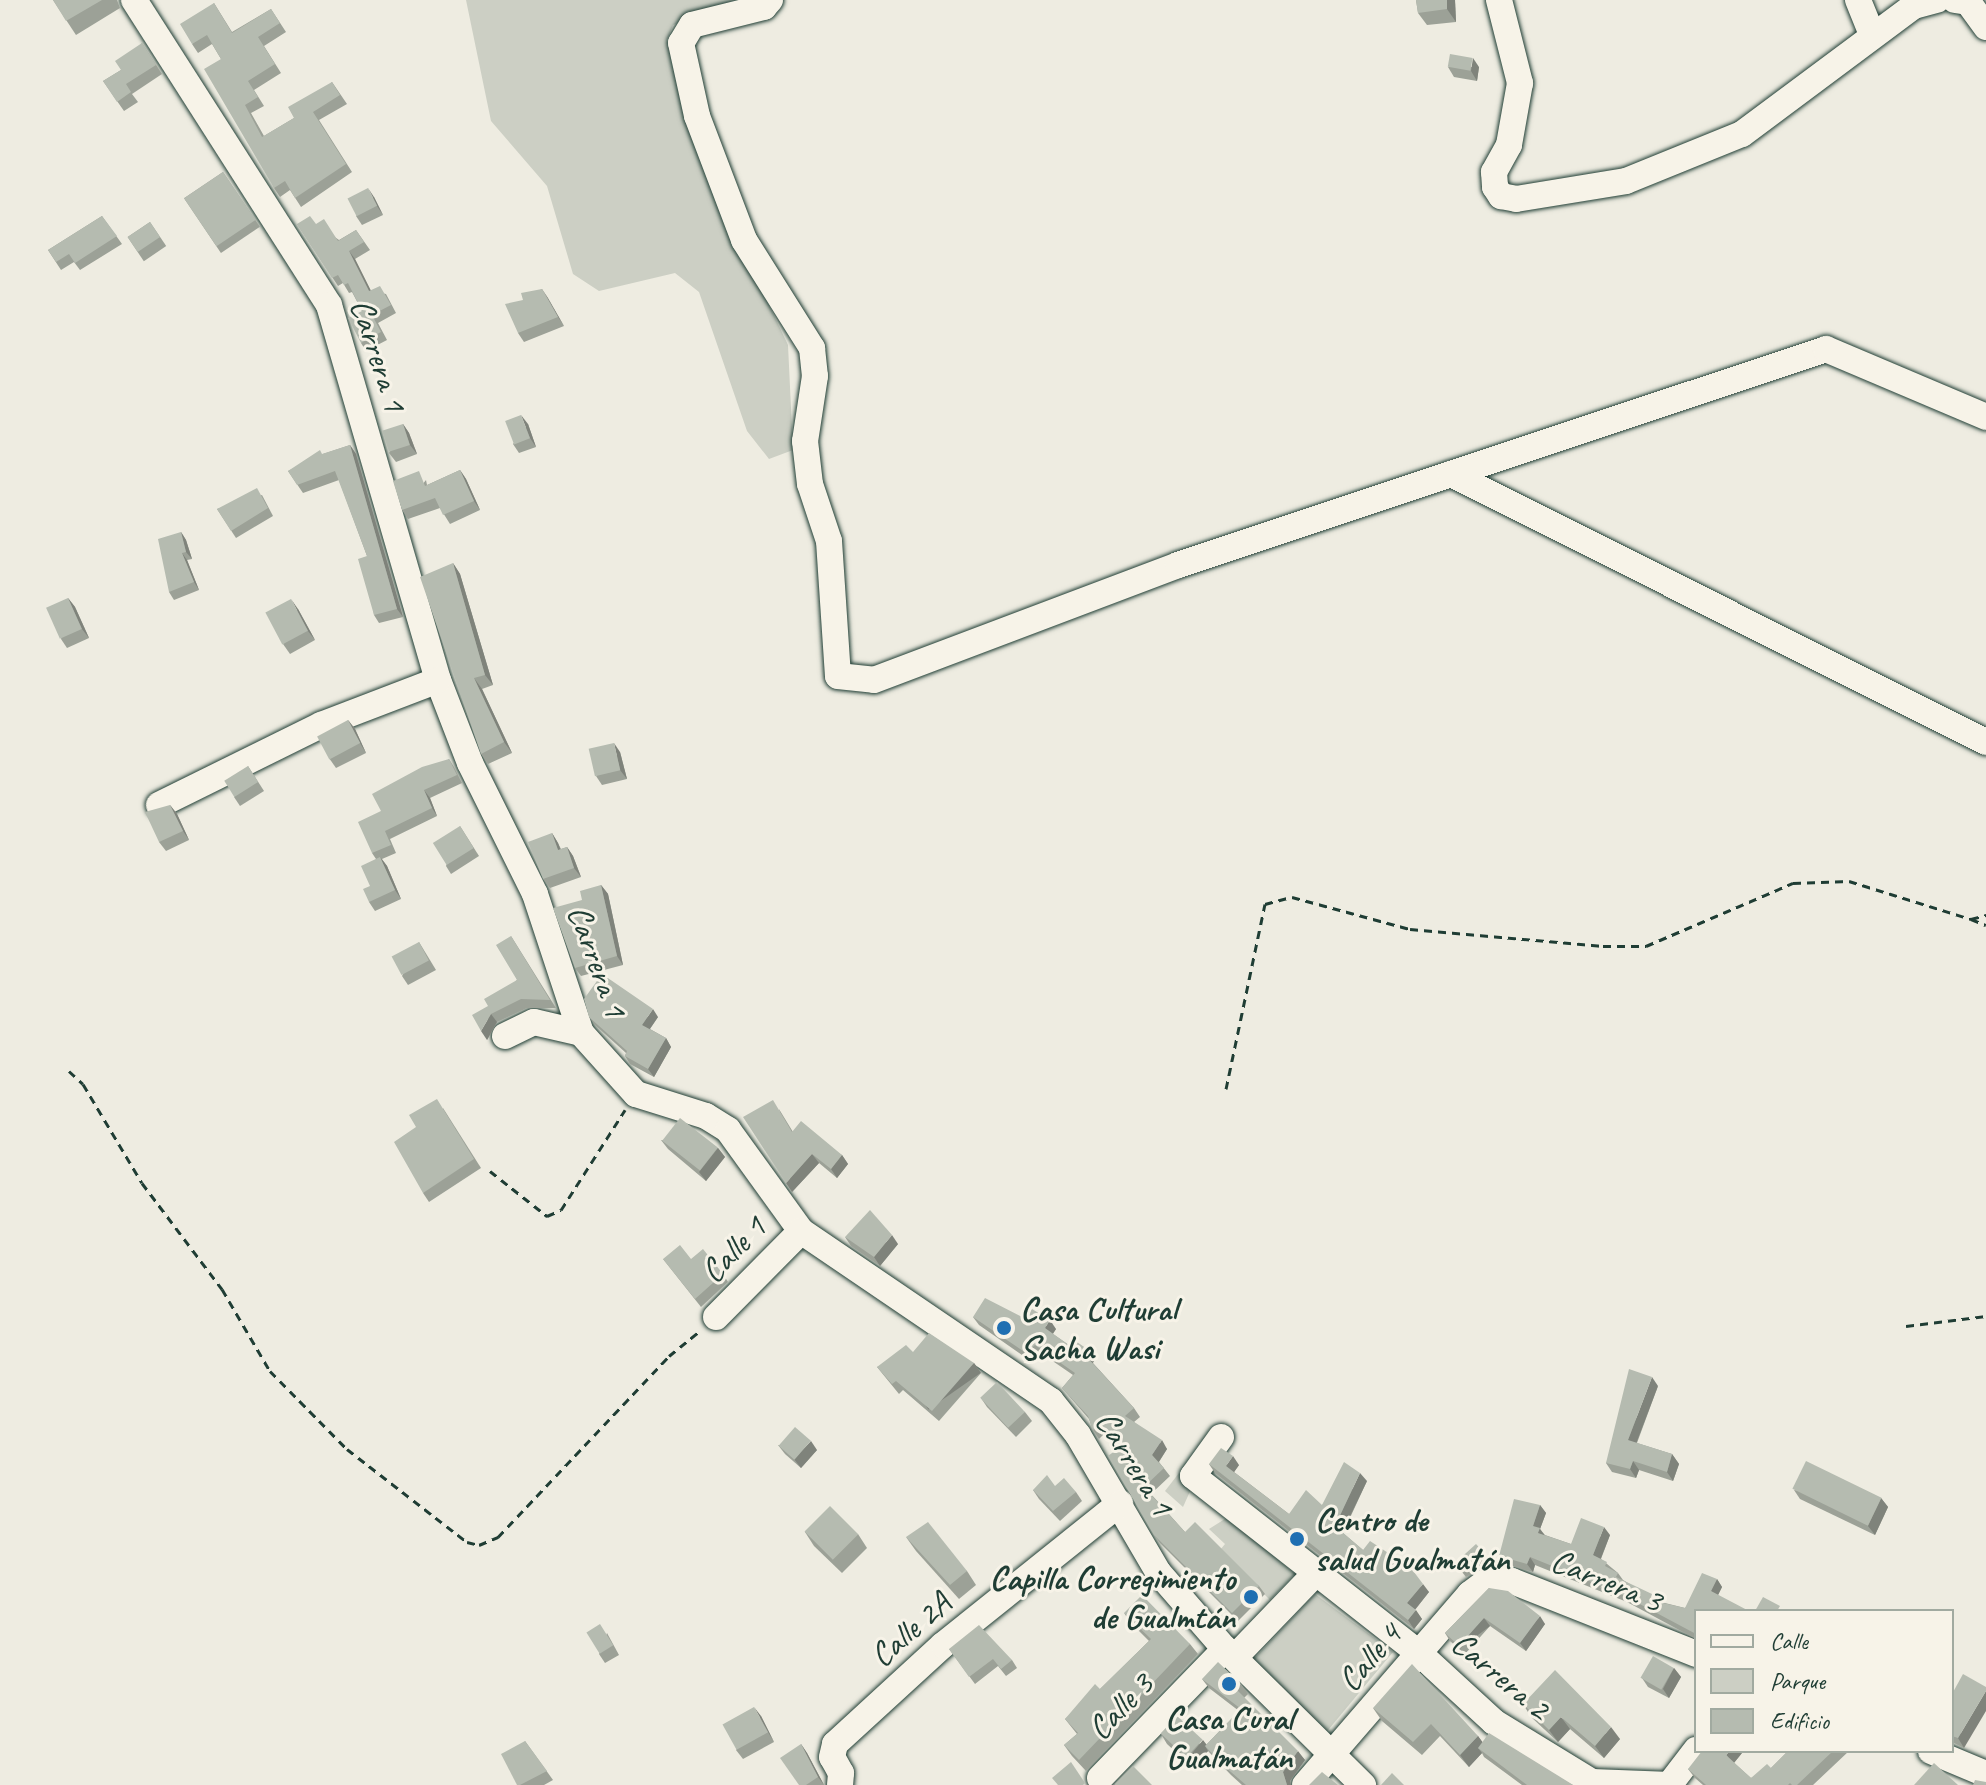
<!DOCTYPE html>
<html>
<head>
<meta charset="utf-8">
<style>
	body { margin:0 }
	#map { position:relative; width:1986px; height:1785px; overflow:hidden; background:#eeece1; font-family:Caveat,sans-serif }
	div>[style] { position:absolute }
	.green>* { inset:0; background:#cccfc4 }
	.path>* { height:3px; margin-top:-1.5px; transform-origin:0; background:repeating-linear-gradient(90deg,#1f3d34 0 8px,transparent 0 14px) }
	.roads { filter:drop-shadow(0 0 2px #1f3d34) drop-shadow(0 0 2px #1f3d34) }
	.minor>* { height:26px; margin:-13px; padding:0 13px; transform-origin:13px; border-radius:13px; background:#f7f3e8 }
	.wall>* { inset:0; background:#9ca197; transform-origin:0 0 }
	.shaded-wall>* { inset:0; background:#7f837b; transform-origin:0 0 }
	.building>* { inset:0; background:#b5bbb0; transform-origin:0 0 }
	.dots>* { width:22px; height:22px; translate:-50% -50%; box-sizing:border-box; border:4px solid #f7f3e8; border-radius:50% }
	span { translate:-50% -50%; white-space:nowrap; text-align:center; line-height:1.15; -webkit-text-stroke:6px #f7f3e8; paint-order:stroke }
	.street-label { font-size:34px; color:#1f3d34 }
	.poi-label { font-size:34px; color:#1f3d34; font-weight:700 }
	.left { translate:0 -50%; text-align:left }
	.right { translate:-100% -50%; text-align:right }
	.legend { position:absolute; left:1694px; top:1609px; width:260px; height:144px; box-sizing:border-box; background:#f7f3e8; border:2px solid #a1aaa0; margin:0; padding:10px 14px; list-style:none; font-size:24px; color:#1f3d34 }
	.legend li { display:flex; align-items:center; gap:16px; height:40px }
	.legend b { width:40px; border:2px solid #a1aaa0 }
</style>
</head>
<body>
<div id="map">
	<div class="green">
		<i style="clip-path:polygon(466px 0,745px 0,673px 25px,667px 40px,726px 215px,788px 345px,793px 450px,769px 459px,747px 431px,699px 292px,675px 273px,599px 291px,573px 274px,547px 186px,491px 121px)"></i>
		<i style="clip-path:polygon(1179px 1473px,1192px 1487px,1183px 1507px,1165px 1491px)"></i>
		<i style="clip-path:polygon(1228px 1517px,1295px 1574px,1270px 1600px,1220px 1550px,1225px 1544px,1209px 1529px)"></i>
		<i style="clip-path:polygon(1315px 1594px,1393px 1652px,1324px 1735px,1251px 1662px)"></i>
	</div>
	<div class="path">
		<i style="left:1971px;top:919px;width:16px;rotate:22deg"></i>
		<i style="left:69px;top:1071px;width:19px;rotate:43deg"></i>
		<i style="left:83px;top:1084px;width:115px;rotate:59.2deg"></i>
		<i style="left:142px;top:1183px;width:133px;rotate:53deg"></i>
		<i style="left:222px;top:1289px;width:95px;rotate:59.7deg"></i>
		<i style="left:270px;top:1371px;width:110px;rotate:45.4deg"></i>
		<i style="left:347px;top:1449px;width:152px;rotate:37.8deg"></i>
		<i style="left:467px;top:1542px;width:12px;rotate:14deg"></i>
		<i style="left:479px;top:1545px;width:21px;rotate:-23deg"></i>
		<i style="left:498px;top:1537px;width:249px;rotate:-46.6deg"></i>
		<i style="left:669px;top:1356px;width:41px;rotate:-39.1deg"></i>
		<i style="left:1226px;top:1089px;width:189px;rotate:-78.1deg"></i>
		<i style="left:1265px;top:904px;width:28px;rotate:-15deg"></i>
		<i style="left:1292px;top:897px;width:122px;rotate:15.2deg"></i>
		<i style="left:1410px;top:929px;width:194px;rotate:5deg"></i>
		<i style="left:1603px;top:946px;width:43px"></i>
		<i style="left:1646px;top:946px;width:160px;rotate:-23.2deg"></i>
		<i style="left:1793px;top:883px;width:56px;rotate:-2deg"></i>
		<i style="left:1849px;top:881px;width:128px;rotate:17.3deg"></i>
		<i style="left:1971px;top:919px;width:16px;rotate:-15deg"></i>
		<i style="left:490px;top:1171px;width:73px;rotate:38.3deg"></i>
		<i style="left:547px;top:1216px;width:15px;rotate:-23deg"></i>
		<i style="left:561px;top:1210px;width:119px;rotate:-57.4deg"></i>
		<i style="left:1906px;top:1326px;width:81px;rotate:-7.1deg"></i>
	</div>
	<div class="roads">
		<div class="minor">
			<i style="left:134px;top:0;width:362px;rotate:57.4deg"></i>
			<i style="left:329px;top:305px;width:391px;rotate:73.8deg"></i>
			<i style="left:438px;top:680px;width:89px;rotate:68.9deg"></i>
			<i style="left:470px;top:763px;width:146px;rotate:63.6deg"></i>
			<i style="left:535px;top:894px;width:146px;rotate:71.7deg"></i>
			<i style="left:581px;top:1033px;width:82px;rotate:48deg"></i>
			<i style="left:636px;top:1094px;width:73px;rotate:17.4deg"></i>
			<i style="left:706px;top:1116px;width:26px;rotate:32deg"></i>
			<i style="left:728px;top:1130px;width:125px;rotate:54.1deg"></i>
			<i style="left:801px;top:1231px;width:302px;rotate:34.2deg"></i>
			<i style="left:1051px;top:1401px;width:43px;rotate:51.5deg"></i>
			<i style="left:1078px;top:1435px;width:159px;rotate:59.7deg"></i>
			<i style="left:1158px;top:1572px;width:102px;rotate:49deg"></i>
			<i style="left:1225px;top:1649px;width:194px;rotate:44.6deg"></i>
			<i style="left:770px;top:0;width:9px;rotate:131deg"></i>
			<i style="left:764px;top:7px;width:74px;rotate:166deg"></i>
			<i style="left:692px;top:25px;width:21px;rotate:121deg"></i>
			<i style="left:681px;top:43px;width:75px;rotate:77.6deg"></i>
			<i style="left:697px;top:116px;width:133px;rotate:69.2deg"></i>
			<i style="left:744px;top:240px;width:128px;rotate:57.8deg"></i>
			<i style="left:812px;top:348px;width:28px;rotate:84deg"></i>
			<i style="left:815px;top:376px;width:66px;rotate:98.7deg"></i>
			<i style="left:805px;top:441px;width:43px;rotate:83.4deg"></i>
			<i style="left:810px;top:484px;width:60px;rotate:71.6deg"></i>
			<i style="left:829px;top:541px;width:135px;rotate:86.2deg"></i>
			<i style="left:838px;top:676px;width:36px;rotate:6deg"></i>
			<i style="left:874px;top:680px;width:325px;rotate:-20.7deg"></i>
			<i style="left:1178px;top:565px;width:683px;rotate:-18.43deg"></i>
			<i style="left:1826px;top:349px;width:174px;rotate:23deg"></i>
			<i style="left:1499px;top:0;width:86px;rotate:75.8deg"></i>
			<i style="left:1520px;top:83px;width:63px;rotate:100.1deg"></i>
			<i style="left:1509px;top:145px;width:31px;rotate:119deg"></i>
			<i style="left:1494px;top:172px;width:15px;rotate:86deg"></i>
			<i style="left:1495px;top:187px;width:11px;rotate:56deg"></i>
			<i style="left:1501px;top:196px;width:15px;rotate:11deg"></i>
			<i style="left:1516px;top:199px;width:111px;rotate:-9.3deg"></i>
			<i style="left:1626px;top:181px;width:125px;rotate:-22.1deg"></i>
			<i style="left:1742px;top:134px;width:214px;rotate:-36.7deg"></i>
			<i style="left:1914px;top:6px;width:24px;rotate:-15deg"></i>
			<i style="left:1858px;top:0;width:38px;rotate:68deg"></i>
			<i style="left:1955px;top:0;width:13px;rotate:9deg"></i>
			<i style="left:1968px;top:2px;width:31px;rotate:54deg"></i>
			<i style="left:1451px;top:474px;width:598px;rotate:26.61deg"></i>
			<i style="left:159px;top:805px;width:181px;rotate:-26.3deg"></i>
			<i style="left:321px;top:725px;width:125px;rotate:-21deg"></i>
			<i style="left:505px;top:1036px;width:32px;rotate:-26deg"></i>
			<i style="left:534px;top:1022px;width:48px;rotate:13.2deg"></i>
			<i style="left:716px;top:1317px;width:121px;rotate:-45.3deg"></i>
			<i style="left:1221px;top:1437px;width:48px;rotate:125.7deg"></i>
			<i style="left:1193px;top:1476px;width:288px;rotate:38.1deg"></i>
			<i style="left:1420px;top:1654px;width:100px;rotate:42.6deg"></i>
			<i style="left:1494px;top:1722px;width:115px;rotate:31.5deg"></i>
			<i style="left:1592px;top:1782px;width:79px;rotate:2.2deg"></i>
			<i style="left:1235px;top:1657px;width:115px;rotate:-46.1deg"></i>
			<i style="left:1931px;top:1751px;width:60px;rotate:22.7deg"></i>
			<i style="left:1100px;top:1778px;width:180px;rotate:-45.9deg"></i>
			<i style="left:1670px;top:1784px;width:43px;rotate:-52.6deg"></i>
			<i style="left:840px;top:1785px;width:12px;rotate:-85deg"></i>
			<i style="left:841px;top:1773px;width:18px;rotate:-119deg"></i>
			<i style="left:832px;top:1757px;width:13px;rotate:-77deg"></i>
			<i style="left:835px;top:1744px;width:147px;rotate:-42.5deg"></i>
			<i style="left:943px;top:1645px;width:227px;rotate:-38.7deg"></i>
			<i style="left:1305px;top:1785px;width:252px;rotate:-49.2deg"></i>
			<i style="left:1470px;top:1594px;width:25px;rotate:-37deg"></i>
			<i style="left:1490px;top:1579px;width:22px;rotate:5deg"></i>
			<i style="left:1512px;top:1581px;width:198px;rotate:21.6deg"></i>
		</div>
	</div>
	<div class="wall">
		<i style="clip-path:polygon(53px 0,117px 0,120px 8px,76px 35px)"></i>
		<i style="clip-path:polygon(1416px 0,1455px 0,1456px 22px,1427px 25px,1418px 13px)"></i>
		<i style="clip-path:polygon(214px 3px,232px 32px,271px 9px,286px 32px,264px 46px,281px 73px,254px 90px,264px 106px,251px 113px,264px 136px,294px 118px,332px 82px,347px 104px,319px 120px,352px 172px,301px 207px,290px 190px,280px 197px,274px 188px,221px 59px,212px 44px,198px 53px,192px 44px)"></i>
		<i style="clip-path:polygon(142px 43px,162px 74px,132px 94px,138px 102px,124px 111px,103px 81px,121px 70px)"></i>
		<i style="clip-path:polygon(1448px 67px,1479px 67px,1477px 81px,1454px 77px)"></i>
		<i style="left:223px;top:172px;width:66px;height:47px;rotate:56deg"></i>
		<i style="clip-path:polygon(374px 197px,383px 215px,362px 225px,356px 216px)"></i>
		<i style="clip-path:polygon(102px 216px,122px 244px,80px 270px,74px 262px,61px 270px,48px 250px)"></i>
		<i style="left:150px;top:222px;width:29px;height:27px;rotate:56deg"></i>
		<i style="clip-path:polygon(297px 224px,316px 224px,339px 240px,356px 230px,370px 250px,355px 259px,371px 291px,386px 294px,396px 313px,378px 323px,387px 340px,366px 351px,361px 343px,362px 311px,352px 292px,349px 293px,343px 283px,338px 286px)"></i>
		<i style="clip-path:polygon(542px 289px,564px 326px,524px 342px,518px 333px,523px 300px)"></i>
		<i style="clip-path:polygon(403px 424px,409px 433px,417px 454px,396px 462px,389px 453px)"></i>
		<i style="clip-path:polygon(528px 424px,536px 447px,519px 453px,513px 444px)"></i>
		<i style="clip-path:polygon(350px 445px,356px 454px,403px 617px,379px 623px,374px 615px,367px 556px,339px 480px,303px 493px,288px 471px,323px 454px)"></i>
		<i style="clip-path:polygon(460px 470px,466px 479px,480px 510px,450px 524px,440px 508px,408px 519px,402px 510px,426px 480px,427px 485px)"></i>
		<i style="clip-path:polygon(262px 495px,273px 516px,236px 538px,217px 509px)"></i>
		<i style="clip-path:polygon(181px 532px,186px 540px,192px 559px,187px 560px,199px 590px,174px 600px,169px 592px)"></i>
		<i style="clip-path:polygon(453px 563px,460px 574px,493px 685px,482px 689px,512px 753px,488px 764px,481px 754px)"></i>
		<i style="clip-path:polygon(68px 598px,75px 607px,89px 638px,67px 648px,61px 639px)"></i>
		<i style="clip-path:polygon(298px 609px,315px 640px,290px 654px,283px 644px)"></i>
		<i style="clip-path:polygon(348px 720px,355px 729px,366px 753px,336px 768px,329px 758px)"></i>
		<i style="clip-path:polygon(620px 752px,627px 779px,602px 785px,596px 776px)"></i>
		<i style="clip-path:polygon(449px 759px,454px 767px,462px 783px,430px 798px,437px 816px,390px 839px,396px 853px,382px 859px,387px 866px,401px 899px,375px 911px,369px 902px,370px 886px,376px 859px,372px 853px,381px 811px)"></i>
		<i style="clip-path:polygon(248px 766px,264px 791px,240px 806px,234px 797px)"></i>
		<i style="clip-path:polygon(170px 805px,177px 814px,189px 840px,166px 851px,159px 842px)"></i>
		<i style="clip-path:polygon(460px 826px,479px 856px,451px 874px,446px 866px)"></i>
		<i style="clip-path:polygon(552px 833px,558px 843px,561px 849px,567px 847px,573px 856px,581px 877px,550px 888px,543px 879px)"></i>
		<i style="clip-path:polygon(601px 885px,608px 894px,623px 965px,581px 976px,575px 968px,582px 900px)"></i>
		<i style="clip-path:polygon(511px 936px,556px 1008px,527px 1008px,497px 1022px,487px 1040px,488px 1006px,517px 980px)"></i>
		<i style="clip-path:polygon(419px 942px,436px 970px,408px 985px,402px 976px)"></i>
		<i style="clip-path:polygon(589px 1017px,658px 1017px,650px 1029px,666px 1038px,671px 1047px,654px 1077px,630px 1064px,625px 1056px,626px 1053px,595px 1025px)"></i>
		<i style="clip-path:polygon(443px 1108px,481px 1168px,429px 1202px,423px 1193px)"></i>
		<i style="clip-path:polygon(779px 1109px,793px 1132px,842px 1155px,848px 1164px,837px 1178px,819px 1163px,792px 1192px)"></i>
		<i style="clip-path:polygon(661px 1140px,718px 1148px,725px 1157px,706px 1181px,668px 1149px)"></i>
		<i style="clip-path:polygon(845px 1237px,898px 1244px,880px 1266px,851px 1246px)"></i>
		<i style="clip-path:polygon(663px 1259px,691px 1259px,723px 1274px,728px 1282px,701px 1307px)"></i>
		<i style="clip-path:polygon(973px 1317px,1026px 1319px,1056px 1329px,1053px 1334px,1073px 1348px,1090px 1351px,1095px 1359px,1093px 1363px,1134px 1408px,1140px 1417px,1134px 1422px,1167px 1449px,1159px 1462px,1170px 1476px,1151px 1494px,1185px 1532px,1259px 1586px,1265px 1594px,1238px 1621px,1160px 1543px,1154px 1535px,1120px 1447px,1107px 1431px,1099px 1439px,1093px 1430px,1089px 1419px,1062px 1388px,1073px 1375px,1041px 1353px,1032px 1362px,979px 1325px)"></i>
		<i style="clip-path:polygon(913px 1352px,974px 1363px,981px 1373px,939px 1421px,903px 1390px,899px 1394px,877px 1367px)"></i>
		<i style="clip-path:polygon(1658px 1386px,1637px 1443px,1672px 1454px,1679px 1464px,1673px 1481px,1639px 1470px,1636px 1478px,1612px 1472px,1606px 1463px)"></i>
		<i style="clip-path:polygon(981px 1398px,1025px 1412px,1032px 1421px,1016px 1437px,987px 1407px)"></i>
		<i style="clip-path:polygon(778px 1445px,817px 1450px,801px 1468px,785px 1454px)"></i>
		<i style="clip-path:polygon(1209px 1464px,1239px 1465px,1234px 1472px,1289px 1514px,1322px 1505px,1367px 1481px,1343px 1533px,1363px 1550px,1429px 1592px,1415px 1610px,1422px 1619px,1414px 1629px,1215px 1473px)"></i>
		<i style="clip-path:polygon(1055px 1486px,1076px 1492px,1082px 1501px,1060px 1521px,1039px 1499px,1033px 1490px)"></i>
		<i style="clip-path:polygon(1794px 1490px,1881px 1498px,1888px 1507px,1875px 1535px,1800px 1499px)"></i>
		<i style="clip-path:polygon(1540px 1505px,1546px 1513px,1540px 1529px,1545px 1535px,1571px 1544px,1610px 1535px,1601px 1559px,1618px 1573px,1623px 1580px,1657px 1601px,1685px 1608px,1717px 1579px,1722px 1587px,1718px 1595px,1696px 1611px,1696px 1639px,1627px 1602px,1535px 1565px,1533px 1572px,1504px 1564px,1499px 1556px)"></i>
		<i style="clip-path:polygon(805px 1532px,858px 1534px,867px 1548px,842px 1573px,814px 1546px)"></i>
		<i style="clip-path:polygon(906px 1537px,967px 1571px,976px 1585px,959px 1599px,916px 1551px)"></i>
		<i style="clip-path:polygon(1485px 1554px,1492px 1563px,1466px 1577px,1455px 1563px)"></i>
		<i style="clip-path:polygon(1489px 1588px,1545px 1624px,1526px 1651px,1490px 1626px,1465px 1654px,1450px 1641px,1445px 1633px)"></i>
		<i style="clip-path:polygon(1124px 1613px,1190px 1644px,1198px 1654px,1086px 1771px,1072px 1756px,1064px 1745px,1077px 1734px,1065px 1719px,1100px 1689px,1149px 1641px,1131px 1623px)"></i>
		<i style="clip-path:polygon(607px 1633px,619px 1655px,605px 1663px,599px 1654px)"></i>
		<i style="clip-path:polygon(949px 1649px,1012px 1660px,1017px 1668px,1006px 1676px,998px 1666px,975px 1684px)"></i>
		<i style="clip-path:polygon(1674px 1668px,1681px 1677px,1669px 1698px,1648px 1687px,1642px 1678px)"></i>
		<i style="clip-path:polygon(1202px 1679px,1241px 1684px,1248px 1694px,1244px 1698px,1305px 1760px,1290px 1781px,1291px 1785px,1242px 1785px,1231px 1775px,1208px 1751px,1193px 1768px,1167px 1744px,1161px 1734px,1206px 1745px,1239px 1711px,1209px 1688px)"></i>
		<i style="clip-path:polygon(1952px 1694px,1964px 1748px,1952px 1742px)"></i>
		<i style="clip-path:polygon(1523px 1704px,1620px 1739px,1604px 1758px,1570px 1729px,1558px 1742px,1531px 1717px)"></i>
		<i style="clip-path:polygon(1373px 1708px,1478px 1736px,1482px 1742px,1573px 1785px,1522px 1785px,1484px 1757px,1482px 1753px,1469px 1767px,1440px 1736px,1422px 1755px,1382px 1721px)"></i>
		<i style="clip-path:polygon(761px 1716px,774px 1742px,743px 1759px,736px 1750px)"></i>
		<i style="clip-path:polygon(525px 1741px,553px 1780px,544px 1785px,517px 1785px)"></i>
		<i style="clip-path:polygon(801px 1744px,807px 1753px,824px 1785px,799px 1785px)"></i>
		<i style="clip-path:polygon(1788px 1751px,1849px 1751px,1813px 1785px,1703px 1785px,1695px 1778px,1688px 1769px,1742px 1753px,1734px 1763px,1751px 1778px,1771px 1768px)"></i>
	</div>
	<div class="shaded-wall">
		<i style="clip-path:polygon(1447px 0,1455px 0,1456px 22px,1447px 9px)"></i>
		<i style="clip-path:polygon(1473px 58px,1479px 67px,1477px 81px,1471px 71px)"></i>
		<i style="clip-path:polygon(368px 188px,374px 197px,383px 215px,377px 206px)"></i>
		<i style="clip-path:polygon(349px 251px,355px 259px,375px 299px,369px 291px)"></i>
		<i style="clip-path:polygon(542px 289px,548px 298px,564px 326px,558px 317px)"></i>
		<i style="clip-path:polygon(521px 415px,528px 424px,536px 447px,530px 438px)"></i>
		<i style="clip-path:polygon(403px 424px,409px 433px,417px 454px,410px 445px)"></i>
		<i style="clip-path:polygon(350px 445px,356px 454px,403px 617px,397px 609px)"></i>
		<i style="clip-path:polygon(460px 470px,466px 479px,480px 510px,474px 501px)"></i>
		<i style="clip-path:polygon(181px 532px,186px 540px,192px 559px,186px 552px)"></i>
		<i style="clip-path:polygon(182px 553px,187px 560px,199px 590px,194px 582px)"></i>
		<i style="clip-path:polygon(453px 563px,460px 574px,493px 685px,485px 675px)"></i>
		<i style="clip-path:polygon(68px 598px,75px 607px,89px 638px,82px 629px)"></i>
		<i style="clip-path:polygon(291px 599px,298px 609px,315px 640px,308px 631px)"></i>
		<i style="clip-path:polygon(474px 678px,482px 689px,512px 753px,504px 742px)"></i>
		<i style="clip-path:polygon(348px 720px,355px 729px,366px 753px,360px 743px)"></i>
		<i style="clip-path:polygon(614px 743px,620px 752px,627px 779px,620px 770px)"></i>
		<i style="clip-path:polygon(424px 790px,430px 798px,437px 816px,432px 808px)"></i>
		<i style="clip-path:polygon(170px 805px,177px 814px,189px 840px,183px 831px)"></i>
		<i style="clip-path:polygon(552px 833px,558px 843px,564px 859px,558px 850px)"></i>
		<i style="clip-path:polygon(567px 847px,573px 856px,581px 877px,574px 868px)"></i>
		<i style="clip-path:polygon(380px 857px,387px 866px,401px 899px,395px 890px)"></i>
		<i style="clip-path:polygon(601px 885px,608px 894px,623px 965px,617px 956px)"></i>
		<i style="clip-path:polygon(653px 1009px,658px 1017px,647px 1033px,642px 1025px)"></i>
		<i style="clip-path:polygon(491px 1014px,497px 1022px,487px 1040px,481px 1031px)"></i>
		<i style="clip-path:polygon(666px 1038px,671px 1047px,654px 1077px,648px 1069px)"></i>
		<i style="clip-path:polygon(718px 1148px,725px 1157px,706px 1181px,699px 1172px)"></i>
		<i style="clip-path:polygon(812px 1154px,819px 1163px,792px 1192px,786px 1183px)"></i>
		<i style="clip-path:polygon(842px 1155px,848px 1164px,837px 1178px,831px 1169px)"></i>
		<i style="clip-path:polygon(892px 1235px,898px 1244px,880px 1266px,874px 1257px)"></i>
		<i style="clip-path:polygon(1050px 1320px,1056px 1329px,1051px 1336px,1045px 1328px)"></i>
		<i style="clip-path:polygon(1090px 1351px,1095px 1359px,1092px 1364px,1086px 1356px)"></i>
		<i style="left:974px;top:1363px;width:12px;height:64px;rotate:55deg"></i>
		<i style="clip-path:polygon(1652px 1377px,1658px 1386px,1634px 1449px,1628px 1440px)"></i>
		<i style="clip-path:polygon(1162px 1440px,1167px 1449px,1158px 1463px,1152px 1455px)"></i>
		<i style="clip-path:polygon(811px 1441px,817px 1450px,801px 1468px,794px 1459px)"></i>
		<i style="clip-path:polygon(1672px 1454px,1679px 1464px,1673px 1481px,1667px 1472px)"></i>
		<i style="clip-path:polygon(1233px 1456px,1239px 1465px,1232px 1475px,1226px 1466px)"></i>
		<i style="clip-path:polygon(1633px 1461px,1639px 1470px,1636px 1478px,1630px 1469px)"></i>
		<i style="clip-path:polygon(1360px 1473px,1367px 1481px,1341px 1535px,1335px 1526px)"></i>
		<i style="clip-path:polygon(1881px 1498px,1888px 1507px,1875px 1535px,1868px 1526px)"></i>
		<i style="clip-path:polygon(1540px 1505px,1546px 1513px,1540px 1529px,1545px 1536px,1543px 1541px,1533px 1526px)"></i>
		<i style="clip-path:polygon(1604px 1527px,1610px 1535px,1599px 1563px,1593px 1555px)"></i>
		<i style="clip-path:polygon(1530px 1557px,1535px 1565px,1533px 1572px,1527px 1564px)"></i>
		<i style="clip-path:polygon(1717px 1579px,1722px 1587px,1716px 1599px,1711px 1591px)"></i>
		<i style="clip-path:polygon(1423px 1584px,1429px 1592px,1413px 1612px,1407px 1603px)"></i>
		<i style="clip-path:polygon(1416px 1610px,1422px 1619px,1414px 1629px,1408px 1620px)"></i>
		<i style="clip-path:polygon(1540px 1616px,1545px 1624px,1526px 1651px,1520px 1643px)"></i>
		<i style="left:1484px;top:1618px;width:10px;height:38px;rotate:53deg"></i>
		<i style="clip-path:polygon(1674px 1668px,1681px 1677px,1669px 1698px,1663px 1689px)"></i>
		<i style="clip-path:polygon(1986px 1691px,1986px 1711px,1964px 1748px,1958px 1738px)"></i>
		<i style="clip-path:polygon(754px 1707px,761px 1716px,774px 1742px,768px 1732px)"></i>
		<i style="clip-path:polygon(1561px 1717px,1570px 1729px,1558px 1742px,1549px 1730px)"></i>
		<i style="clip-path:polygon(1611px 1727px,1620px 1739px,1604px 1758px,1595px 1746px)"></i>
		<i style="clip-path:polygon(1478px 1736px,1487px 1748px,1478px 1748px,1482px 1753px,1469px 1767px,1460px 1755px)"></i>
		<i style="clip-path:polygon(1203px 1740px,1210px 1749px,1205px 1746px,1208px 1751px,1193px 1768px,1187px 1759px)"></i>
		<i style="clip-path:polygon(801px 1744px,807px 1753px,824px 1785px,818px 1777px)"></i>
		<i style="clip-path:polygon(1298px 1751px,1305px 1760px,1290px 1781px,1291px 1785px,1287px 1785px,1283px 1772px)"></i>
		<i style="clip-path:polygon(1730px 1751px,1740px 1751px,1742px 1753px,1733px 1764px,1726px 1755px)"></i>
	</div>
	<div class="building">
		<i style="clip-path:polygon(53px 0,102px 0,66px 21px)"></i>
		<i style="clip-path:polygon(1416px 0,1447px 0,1447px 9px,1418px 13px)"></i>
		<i style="clip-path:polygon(214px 3px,232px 33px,271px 9px,280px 23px,258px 37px,275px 64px,248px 81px,258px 97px,245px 105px,262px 137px,294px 118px,288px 107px,332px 82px,340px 95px,313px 112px,346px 164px,295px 198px,285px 181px,274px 188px,204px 69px,221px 59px,207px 35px,192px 44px,180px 24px)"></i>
		<i style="clip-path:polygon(142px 43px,156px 65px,126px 84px,131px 92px,117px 102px,103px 81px,121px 70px,115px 61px)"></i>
		<i style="left:1450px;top:54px;width:23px;height:13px;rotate:10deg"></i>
		<i style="left:223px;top:172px;width:58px;height:47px;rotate:56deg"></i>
		<i style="left:368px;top:188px;width:20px;height:23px;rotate:63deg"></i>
		<i style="clip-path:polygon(102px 216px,117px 236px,75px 263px,69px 254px,56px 262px,48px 250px)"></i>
		<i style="clip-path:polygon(310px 216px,316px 224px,324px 219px,338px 241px,356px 230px,364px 242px,349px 251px,369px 291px,380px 286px,391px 305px,372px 315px,381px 332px,361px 343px,348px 318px,362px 311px,348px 283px,344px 285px,338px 275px,332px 278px,297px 224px)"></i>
		<i style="left:150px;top:222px;width:18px;height:27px;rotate:56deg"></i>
		<i style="clip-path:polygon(542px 289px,558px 317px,518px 333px,505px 304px,523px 300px,521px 293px)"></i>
		<i style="left:521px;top:415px;width:25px;height:17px;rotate:69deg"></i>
		<i style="left:403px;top:424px;width:22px;height:22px;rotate:72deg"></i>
		<i style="clip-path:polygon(350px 445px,397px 609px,374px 615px,358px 559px,367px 556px,335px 471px,297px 485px,288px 471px,320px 450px,322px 454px)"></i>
		<i style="clip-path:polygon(460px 470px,474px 501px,443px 515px,435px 498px,402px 510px,393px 481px,419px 471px,425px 486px)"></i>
		<i style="clip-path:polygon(257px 488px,268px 508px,231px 531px,217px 509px)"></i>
		<i style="clip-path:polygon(181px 532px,186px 552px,182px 553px,194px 582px,169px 592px,158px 539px)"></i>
		<i style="clip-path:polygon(453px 563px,485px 675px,474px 678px,504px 742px,481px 754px,420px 577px)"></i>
		<i style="left:68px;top:598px;width:34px;height:24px;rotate:66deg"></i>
		<i style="left:291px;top:599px;width:36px;height:29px;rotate:62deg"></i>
		<i style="left:348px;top:720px;width:26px;height:35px;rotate:62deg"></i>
		<i style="left:614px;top:743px;width:28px;height:26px;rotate:77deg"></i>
		<i style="clip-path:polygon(449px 759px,457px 775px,424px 790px,432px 808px,385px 831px,391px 845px,372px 853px,358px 822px,381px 811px,372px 794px,422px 767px)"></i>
		<i style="left:248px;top:766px;width:19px;height:28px;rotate:58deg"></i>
		<i style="clip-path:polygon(170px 805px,183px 831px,159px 842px,145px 812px)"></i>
		<i style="left:460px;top:826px;width:26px;height:32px;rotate:58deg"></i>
		<i style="clip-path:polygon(552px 833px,558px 850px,567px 847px,574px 868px,543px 879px,528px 842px)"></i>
		<i style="clip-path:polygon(380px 857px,395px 890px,369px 902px,363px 889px,370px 886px,361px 866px)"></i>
		<i style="clip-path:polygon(601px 885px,617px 956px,575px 968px,553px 908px,582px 900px,580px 891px)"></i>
		<i style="clip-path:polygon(511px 936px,550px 1000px,521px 999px,491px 1014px,481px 1031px,472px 1015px,488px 1006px,484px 999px,517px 980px,496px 945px)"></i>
		<i style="left:419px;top:942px;width:21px;height:31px;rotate:62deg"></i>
		<i style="clip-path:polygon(602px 974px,653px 1009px,642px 1025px,666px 1038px,648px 1069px,625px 1056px,627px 1051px,589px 1017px,584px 999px)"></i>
		<i style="clip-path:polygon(437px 1099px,474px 1159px,423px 1193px,394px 1142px,416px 1127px,409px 1115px)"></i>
		<i style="clip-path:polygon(773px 1100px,792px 1132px,801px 1121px,842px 1155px,831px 1169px,812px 1154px,786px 1183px,743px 1117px)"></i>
		<i style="left:680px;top:1118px;width:48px;height:29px;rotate:38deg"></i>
		<i style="clip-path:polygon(870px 1210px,892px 1235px,874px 1257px,845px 1237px)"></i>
		<i style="clip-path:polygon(680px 1245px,691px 1259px,703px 1249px,723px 1274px,695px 1299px,663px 1259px)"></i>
		<i style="clip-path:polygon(985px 1298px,1026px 1319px,1032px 1309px,1050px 1320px,1045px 1328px,1073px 1348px,1077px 1342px,1090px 1351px,1086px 1356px,1134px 1408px,1125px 1416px,1162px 1440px,1152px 1455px,1164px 1468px,1144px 1487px,1185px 1532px,1195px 1522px,1259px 1586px,1232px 1613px,1154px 1535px,1108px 1456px,1120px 1447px,1101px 1423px,1093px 1430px,1088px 1416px,1062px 1388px,1075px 1373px,1035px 1345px,1026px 1353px,973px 1317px)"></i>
		<i style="clip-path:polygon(929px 1333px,974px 1363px,932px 1411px,896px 1381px,892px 1384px,877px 1367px,906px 1345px,913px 1352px)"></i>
		<i style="clip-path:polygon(1629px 1369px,1652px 1377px,1628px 1440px,1672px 1454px,1667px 1472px,1633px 1461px,1630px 1469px,1606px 1463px)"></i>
		<i style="left:997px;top:1382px;width:41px;height:23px;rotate:47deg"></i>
		<i style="left:795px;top:1427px;width:21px;height:25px;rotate:41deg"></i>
		<i style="clip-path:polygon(1221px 1448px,1233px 1456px,1226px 1466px,1289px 1514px,1306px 1490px,1322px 1505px,1344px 1462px,1360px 1473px,1335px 1526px,1363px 1550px,1370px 1541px,1411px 1568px,1423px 1584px,1407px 1603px,1416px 1610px,1408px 1620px,1209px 1464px)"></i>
		<i style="left:1806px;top:1461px;width:84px;height:31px;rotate:26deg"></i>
		<i style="clip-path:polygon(1047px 1475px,1055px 1486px,1064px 1478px,1076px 1492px,1053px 1511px,1033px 1490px)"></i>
		<i style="clip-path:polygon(1514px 1499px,1540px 1505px,1533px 1526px,1540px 1528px,1538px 1533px,1571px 1544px,1581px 1518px,1604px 1527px,1593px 1555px,1607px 1562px,1605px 1566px,1618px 1573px,1616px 1577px,1652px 1594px,1650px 1600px,1685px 1608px,1702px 1573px,1717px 1579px,1711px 1591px,1749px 1611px,1696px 1611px,1696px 1634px,1621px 1594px,1530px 1557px,1527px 1564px,1499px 1556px)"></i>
		<i style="left:830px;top:1506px;width:40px;height:36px;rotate:45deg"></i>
		<i style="clip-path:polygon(928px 1522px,967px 1571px,950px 1585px,906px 1537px)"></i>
		<i style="clip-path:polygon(1476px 1544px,1485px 1554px,1460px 1568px,1455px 1563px)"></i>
		<i style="clip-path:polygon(1489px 1588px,1508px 1591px,1540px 1616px,1520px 1643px,1484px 1618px,1459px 1646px,1445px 1633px)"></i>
		<i style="clip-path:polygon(1142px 1595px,1190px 1644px,1079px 1760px,1064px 1745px,1078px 1733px,1065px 1719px,1095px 1684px,1100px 1689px,1151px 1639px,1124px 1613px)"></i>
		<i style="clip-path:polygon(1763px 1597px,1780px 1606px,1777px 1611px,1755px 1611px)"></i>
		<i style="left:600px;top:1624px;width:25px;height:16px;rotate:58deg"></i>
		<i style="clip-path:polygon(979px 1625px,1012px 1660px,1001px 1669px,993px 1659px,969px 1677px,949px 1649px)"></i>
		<i style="left:1653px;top:1656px;width:24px;height:25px;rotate:30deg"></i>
		<i style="clip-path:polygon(1218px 1662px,1241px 1684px,1236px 1689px,1298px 1751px,1283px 1772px,1287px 1785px,1246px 1785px,1224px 1766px,1205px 1746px,1241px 1709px,1202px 1679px)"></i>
		<i style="clip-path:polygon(1412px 1664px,1478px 1736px,1460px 1755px,1431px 1724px,1413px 1742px,1373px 1708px)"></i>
		<i style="clip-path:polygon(1555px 1670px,1611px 1727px,1595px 1746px,1561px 1717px,1549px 1730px,1523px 1704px)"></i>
		<i style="clip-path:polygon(1963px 1674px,1986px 1687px,1986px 1691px,1958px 1738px,1952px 1736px,1952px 1694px)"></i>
		<i style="left:754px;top:1707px;width:29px;height:36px;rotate:61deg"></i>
		<i style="left:1177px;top:1716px;width:35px;height:24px;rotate:43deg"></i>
		<i style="clip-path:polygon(1489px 1733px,1570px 1783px,1573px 1785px,1527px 1785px,1478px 1748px)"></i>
		<i style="clip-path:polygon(525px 1741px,547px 1771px,520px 1785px,517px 1785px,501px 1754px)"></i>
		<i style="clip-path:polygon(801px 1744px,818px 1777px,806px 1785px,799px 1785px,780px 1758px)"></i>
		<i style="clip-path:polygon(1702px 1751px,1730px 1751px,1726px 1755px,1751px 1778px,1767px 1764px,1771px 1768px,1788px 1751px,1833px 1751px,1797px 1785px,1792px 1785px,1790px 1783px,1788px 1785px,1706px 1785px,1688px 1769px)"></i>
		<i style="clip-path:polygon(1071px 1762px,1085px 1783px,1083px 1785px,1058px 1785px,1052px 1778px)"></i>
		<i style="clip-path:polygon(1934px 1763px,1958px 1785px,1914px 1785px)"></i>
		<i style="clip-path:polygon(1133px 1766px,1152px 1785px,1116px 1785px,1115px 1784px)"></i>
		<i style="clip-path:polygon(1322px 1772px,1338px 1785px,1309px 1785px)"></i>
		<i style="clip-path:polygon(1392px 1773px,1404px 1785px,1381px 1785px)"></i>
		<i style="clip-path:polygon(1975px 1780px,1986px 1782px,1986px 1785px,1973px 1785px)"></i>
	</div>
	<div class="dots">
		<i style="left:1004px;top:1328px;background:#1f6fb2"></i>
		<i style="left:1297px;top:1539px;background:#1f6fb2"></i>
		<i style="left:1251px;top:1597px;background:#1f6fb2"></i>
		<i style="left:1229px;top:1684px;background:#1f6fb2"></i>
	</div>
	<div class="street-label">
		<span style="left:379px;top:355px;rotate:72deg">Carrera 1</span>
		<span style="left:598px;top:961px;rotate:70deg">Carrera 1</span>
		<span style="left:733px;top:1249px;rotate:-46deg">Calle 1</span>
		<span style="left:1135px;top:1463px;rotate:58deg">Carrera 1</span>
		<span style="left:1607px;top:1580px;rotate:22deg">Carrera 3</span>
		<span style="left:910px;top:1629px;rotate:-41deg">Calle 2A</span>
		<span style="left:1369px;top:1657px;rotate:-49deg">Calle 4</span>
		<span style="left:1501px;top:1675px;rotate:40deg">Carrera 2</span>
		<span style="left:1120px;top:1706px;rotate:-46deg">Calle 3</span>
	</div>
	<div class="poi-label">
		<span class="left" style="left:1020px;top:1328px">Casa Cultural<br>Sacha Wasi</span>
		<span class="left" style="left:1315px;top:1539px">Centro de<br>salud Gualmatán</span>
		<span class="right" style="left:1235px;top:1597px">Capilla Corregimiento<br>de Gualmtán</span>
		<span style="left:1229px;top:1737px">Casa Cural<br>Gualmatán</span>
	</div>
	<ul class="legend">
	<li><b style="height:10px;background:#f7f3e8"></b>Calle</li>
	<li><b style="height:22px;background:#cccfc4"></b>Parque</li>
	<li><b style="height:22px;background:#b5bbb0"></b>Edificio</li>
	</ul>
</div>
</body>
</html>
